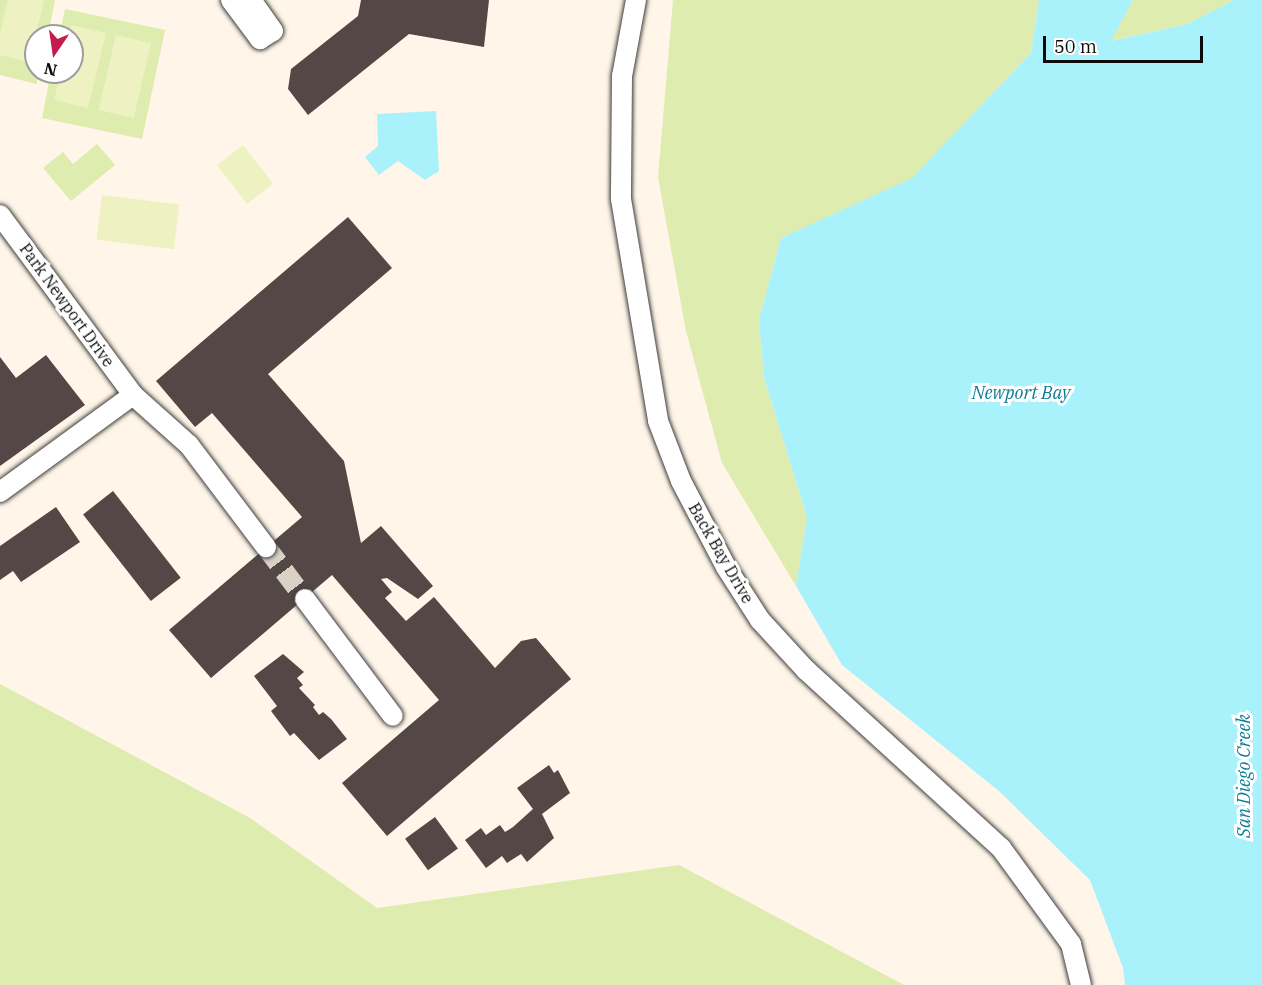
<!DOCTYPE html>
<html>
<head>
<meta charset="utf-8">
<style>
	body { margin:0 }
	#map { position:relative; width:1262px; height:985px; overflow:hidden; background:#fff5e8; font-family:"IBM Plex Serif",serif }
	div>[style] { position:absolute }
	.green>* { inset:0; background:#deecb0 }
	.pitch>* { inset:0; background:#eef2c2; transform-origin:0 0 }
	.water>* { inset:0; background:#a9f1fb }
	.building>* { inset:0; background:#544846; transform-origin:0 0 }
	.minor-tunnel>* { height:20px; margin-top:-10px; transform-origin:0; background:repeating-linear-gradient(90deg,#dad2c7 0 20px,transparent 0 30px) }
	.roads { filter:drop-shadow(0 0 2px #3e3e3e) drop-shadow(0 0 2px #3e3e3e) }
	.minor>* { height:20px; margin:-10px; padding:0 10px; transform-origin:10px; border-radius:10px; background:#fff }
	span { translate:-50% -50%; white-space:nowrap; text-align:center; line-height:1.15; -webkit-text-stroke:6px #fff; paint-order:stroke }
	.street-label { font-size:16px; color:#0b0b0b }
	.water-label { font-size:18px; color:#0c7c95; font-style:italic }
	.north { position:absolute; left:24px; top:24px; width:60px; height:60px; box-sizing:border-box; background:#fff; border:2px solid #9d9d9d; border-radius:50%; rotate:193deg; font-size:16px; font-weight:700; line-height:24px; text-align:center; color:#0b0b0b }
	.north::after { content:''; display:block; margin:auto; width:21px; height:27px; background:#c41a4d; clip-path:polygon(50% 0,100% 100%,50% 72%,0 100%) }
	.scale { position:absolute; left:1043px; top:36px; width:160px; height:27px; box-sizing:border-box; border:3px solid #0b0b0b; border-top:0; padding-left:8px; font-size:18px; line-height:21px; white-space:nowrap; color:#0b0b0b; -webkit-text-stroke:4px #fff; paint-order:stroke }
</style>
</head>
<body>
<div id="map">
	<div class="green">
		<i style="clip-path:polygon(0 0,55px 0,48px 36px,36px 36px,37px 84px,0 75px)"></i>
		<i style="clip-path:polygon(673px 0,1039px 0,1031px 53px,912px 179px,781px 238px,759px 320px,764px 378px,807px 517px,796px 586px,722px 463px,686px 331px,658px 177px)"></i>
		<i style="clip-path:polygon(1133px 0,1234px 0,1187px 24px,1110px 41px)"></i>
		<i style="clip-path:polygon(65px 9px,165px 30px,142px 139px,42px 118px,51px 72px,72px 72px,72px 36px,59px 36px)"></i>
		<i style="clip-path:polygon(97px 144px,115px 165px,71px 201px,43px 168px,63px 152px,73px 164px)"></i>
		<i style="clip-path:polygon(0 684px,250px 818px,377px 908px,679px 865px,904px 985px,0 985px)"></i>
	</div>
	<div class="pitch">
		<i style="clip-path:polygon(8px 0,44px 0,29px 62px,0 55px,0 33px)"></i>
		<i style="clip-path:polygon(71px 25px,106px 33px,88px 108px,54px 100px,61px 72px,72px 72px)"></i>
		<i style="left:116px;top:35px;width:36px;height:77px;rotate:13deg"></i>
		<i style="left:243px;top:145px;width:49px;height:33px;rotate:52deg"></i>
		<i style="left:102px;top:195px;width:78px;height:45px;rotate:7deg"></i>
	</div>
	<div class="water">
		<i style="clip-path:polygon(1039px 0,1133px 0,1111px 41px,1187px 24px,1234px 0,1262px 0,1262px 985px,1125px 985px,1123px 968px,1090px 880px,999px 791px,842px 665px,796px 586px,807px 517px,764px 378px,759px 320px,781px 238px,912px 178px,1031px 53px)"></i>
		<i style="clip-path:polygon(436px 111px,439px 171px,425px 180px,398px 161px,379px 175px,365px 157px,378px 146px,377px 114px)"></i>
	</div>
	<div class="building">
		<i style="clip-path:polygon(361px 0,489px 0,484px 47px,409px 34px,308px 115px,288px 89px,291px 69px,358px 16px)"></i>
		<i style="clip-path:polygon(348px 217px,392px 268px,268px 374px,344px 461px,361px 543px,381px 526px,433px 586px,418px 599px,387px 578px,381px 579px,392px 592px,385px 598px,406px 621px,434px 597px,495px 668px,521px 641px,536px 638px,571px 679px,387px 836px,342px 783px,439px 700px,332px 575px,211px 678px,169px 630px,302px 517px,212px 413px,195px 427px,156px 381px)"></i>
		<i style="clip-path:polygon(46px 355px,85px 405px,0 466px,0 357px,16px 378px)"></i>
		<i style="left:113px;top:491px;width:110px;height:38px;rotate:52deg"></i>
		<i style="clip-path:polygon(56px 507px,80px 542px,21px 582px,13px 571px,0 580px,0 546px)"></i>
		<i style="clip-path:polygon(283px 654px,304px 672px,297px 678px,303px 685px,299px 688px,315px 705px,313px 707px,319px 715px,323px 712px,331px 719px,347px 739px,319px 760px,294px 733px,290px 736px,271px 711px,277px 706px,254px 676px)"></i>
		<i style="clip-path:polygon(549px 765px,554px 773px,558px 770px,570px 793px,542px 814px,554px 838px,527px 862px,521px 854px,507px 863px,502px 856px,486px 868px,465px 840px,481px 828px,486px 835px,500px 825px,505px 832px,513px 827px,533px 809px,517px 788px)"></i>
		<i style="left:435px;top:817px;width:39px;height:37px;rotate:54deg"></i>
	</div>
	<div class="minor-tunnel">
		<i style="left:266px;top:547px;width:65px;rotate:53.1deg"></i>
	</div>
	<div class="roads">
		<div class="minor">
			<i style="left:231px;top:0;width:49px;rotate:53.4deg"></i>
			<i style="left:260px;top:39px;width:15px;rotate:-32deg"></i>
			<i style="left:273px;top:31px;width:38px;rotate:-125deg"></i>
			<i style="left:636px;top:0;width:77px;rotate:100.4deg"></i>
			<i style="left:622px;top:76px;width:123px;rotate:90.5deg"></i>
			<i style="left:621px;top:199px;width:225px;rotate:80.5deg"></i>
			<i style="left:658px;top:421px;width:64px;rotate:69deg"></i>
			<i style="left:681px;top:481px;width:97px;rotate:62.4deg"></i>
			<i style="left:726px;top:567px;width:63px;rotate:57.3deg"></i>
			<i style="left:760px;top:620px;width:68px;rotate:47.4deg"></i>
			<i style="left:806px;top:670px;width:264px;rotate:42.4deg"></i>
			<i style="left:1001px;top:848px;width:119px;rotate:53.9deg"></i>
			<i style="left:1071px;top:944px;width:42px;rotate:76.3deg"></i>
			<i style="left:0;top:215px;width:224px;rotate:53.5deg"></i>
			<i style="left:133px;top:395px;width:75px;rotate:41.8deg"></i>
			<i style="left:189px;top:445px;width:128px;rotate:53deg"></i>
			<i style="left:0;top:492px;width:165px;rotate:-36.1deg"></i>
			<i style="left:305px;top:599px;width:146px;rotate:53.1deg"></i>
		</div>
	</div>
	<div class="street-label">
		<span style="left:67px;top:305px;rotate:54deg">Park Newport Drive</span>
		<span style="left:721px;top:553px;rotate:60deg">Back Bay Drive</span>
	</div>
	<div class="water-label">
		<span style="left:1021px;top:393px">Newport Bay</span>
		<span style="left:1244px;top:776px;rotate:-90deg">San Diego Creek</span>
	</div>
	<div class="north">N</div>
	<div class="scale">50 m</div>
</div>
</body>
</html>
